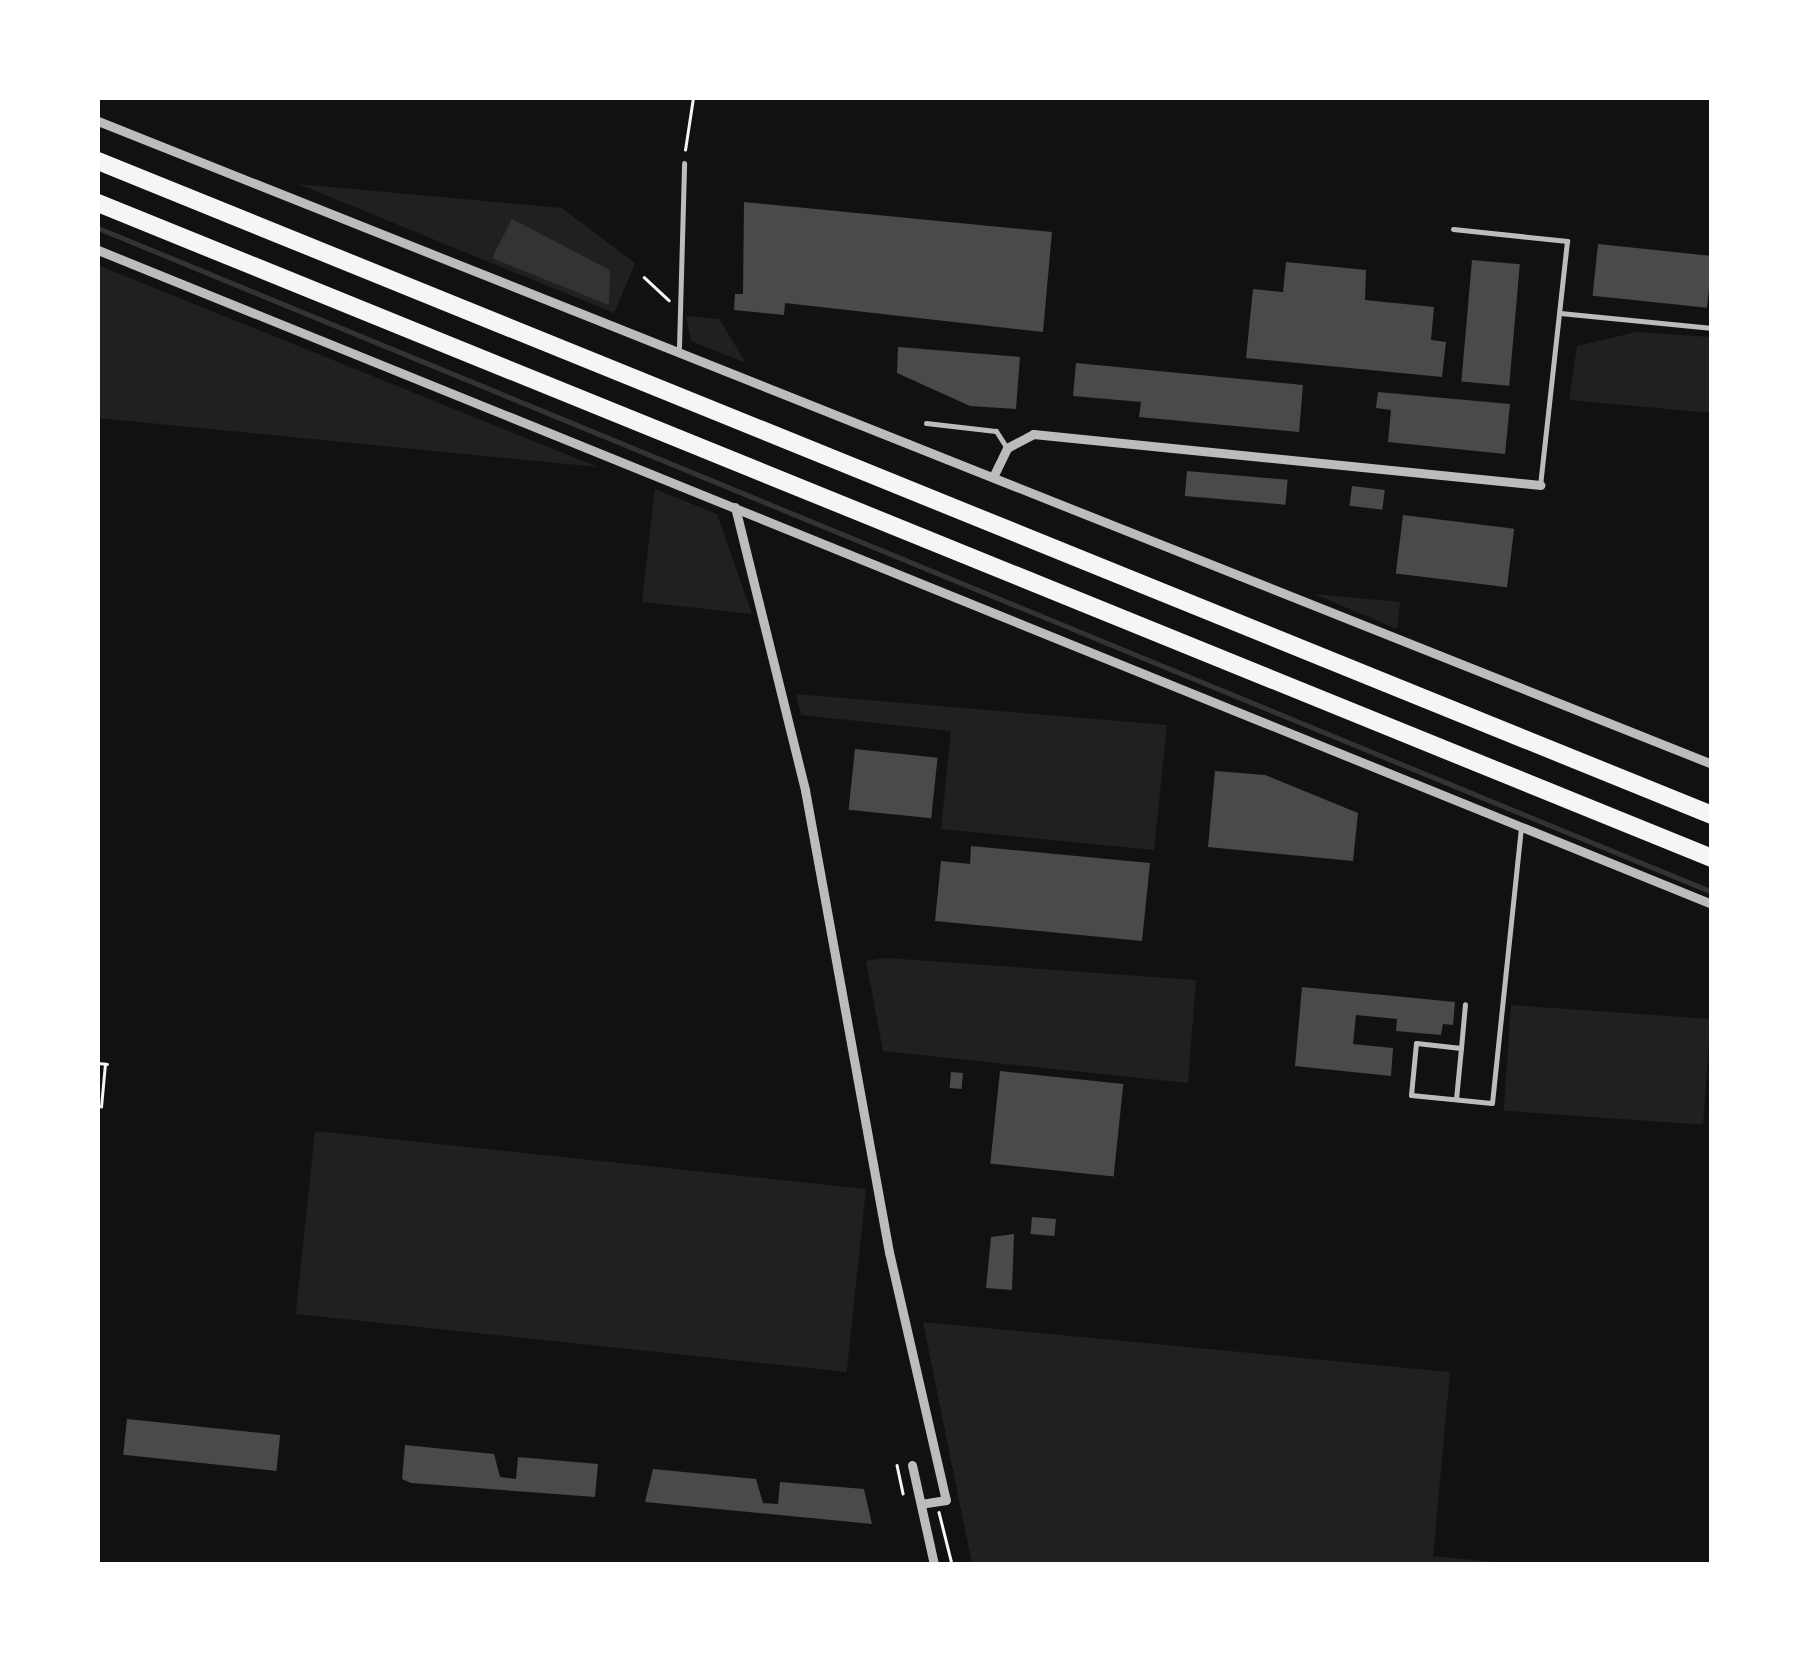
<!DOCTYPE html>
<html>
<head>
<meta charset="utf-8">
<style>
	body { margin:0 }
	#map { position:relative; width:1809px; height:1662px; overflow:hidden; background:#111; font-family:Commissioner,sans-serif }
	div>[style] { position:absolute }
	.green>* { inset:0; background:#202020; transform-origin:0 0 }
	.water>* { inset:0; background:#333 }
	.stream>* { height:5px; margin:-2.5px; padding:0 2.5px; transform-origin:2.5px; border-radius:2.5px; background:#333 }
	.building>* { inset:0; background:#4a4a4a; transform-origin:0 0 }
	.path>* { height:2.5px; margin:-1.25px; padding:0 1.25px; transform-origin:1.25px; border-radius:1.25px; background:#f5f5f5 }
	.service>* { height:5px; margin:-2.5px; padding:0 2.5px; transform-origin:2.5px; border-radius:2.5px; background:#bcbcbc }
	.minor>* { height:9px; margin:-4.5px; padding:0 4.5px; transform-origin:4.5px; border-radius:4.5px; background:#bcbcbc }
	.motorway>* { height:18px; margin:-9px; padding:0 9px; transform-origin:9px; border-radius:9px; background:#f5f5f5 }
	span { translate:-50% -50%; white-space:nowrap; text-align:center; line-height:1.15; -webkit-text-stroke:8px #fff; paint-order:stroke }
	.frame { position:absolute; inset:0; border:100px solid #fff; pointer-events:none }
</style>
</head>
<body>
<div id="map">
	<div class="green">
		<i style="clip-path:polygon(298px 184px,562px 208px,635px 263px,614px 313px)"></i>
		<i style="clip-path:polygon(98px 265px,226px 317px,598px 467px,98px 418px)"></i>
		<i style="clip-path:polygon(686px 316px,719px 319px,746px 363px,691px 341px)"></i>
		<i style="clip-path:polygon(1636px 332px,1711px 337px,1711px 413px,1569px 400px,1577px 346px)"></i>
		<i style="clip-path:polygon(655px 489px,717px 514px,752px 614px,642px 602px)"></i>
		<i style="clip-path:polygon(1314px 594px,1400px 602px,1397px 629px)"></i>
		<i style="clip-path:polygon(796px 694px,1167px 725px,1154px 850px,941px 829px,951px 731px,801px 715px)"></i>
		<i style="clip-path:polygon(886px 958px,1196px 980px,1188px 1083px,883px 1051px,866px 961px)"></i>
		<i style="left:1511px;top:1005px;width:200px;height:106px;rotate:4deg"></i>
		<i style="left:315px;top:1131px;width:554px;height:184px;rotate:6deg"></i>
		<i style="clip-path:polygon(923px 1322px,1450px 1372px,1433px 1556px,1514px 1564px,972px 1564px)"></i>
	</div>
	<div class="water">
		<i style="clip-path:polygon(512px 219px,610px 270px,609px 305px,492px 258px)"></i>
	</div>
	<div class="stream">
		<i style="left:98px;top:228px;width:1745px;rotate:22.36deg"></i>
	</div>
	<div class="building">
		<i style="clip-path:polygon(744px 202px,1052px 232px,1043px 332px,785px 303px,784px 315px,734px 310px,735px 294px,743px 294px)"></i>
		<i style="left:1598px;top:244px;width:115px;height:52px;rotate:6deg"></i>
		<i style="left:1472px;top:260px;width:48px;height:122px;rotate:5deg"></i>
		<i style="clip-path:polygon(1286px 262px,1366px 270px,1365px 300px,1434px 307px,1431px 340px,1446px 342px,1442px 377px,1246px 358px,1253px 289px,1283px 292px)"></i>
		<i style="clip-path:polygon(898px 347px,1020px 357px,1016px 409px,970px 406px,897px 373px)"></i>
		<i style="clip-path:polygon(1076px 363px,1303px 385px,1299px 432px,1139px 417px,1141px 402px,1073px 396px)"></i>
		<i style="clip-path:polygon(1378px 392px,1510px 404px,1505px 454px,1388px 442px,1391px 410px,1376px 408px)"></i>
		<i style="left:1187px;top:471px;width:101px;height:25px;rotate:5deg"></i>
		<i style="left:1352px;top:486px;width:33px;height:20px;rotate:7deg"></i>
		<i style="left:1403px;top:515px;width:112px;height:59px;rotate:7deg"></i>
		<i style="left:855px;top:749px;width:83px;height:61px;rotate:6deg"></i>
		<i style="clip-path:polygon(1215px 771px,1265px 775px,1358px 813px,1353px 861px,1208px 847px)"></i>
		<i style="clip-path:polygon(971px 846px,1150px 863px,1142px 941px,935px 921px,941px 861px,970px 864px)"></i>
		<i style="clip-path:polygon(1302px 987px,1455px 1002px,1453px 1025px,1443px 1024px,1441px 1035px,1396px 1031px,1397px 1019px,1356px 1015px,1353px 1044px,1393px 1048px,1391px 1076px,1295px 1066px)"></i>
		<i style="left:1000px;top:1071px;width:124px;height:93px;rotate:6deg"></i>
		<i style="left:951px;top:1072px;width:12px;height:16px;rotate:5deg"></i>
		<i style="left:1032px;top:1217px;width:24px;height:17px;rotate:5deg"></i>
		<i style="clip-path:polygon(1014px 1234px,1012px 1290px,986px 1288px,991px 1237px)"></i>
		<i style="left:127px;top:1419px;width:154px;height:36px;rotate:6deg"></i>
		<i style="clip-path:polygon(405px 1445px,494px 1454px,500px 1477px,516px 1479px,518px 1457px,598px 1464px,595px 1497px,411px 1483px,402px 1479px)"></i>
		<i style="clip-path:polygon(653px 1469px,756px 1479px,763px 1503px,778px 1504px,780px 1482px,864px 1489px,872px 1524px,645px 1502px)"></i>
	</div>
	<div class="path">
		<i style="left:685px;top:150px;width:53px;rotate:-81.3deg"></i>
		<i style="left:644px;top:277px;width:34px;rotate:43deg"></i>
		<i style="left:98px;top:1063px;width:9px;rotate:6deg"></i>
		<i style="left:101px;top:1107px;width:43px;rotate:-84.7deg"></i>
		<i style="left:897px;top:1465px;width:29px;rotate:78deg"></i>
		<i style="left:939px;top:1512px;width:54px;rotate:76deg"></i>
	</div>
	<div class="service">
		<i style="left:1453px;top:229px;width:115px;rotate:6deg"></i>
		<i style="left:1567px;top:241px;width:245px;rotate:96.3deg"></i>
		<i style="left:1560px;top:313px;width:153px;rotate:5.6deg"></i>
		<i style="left:679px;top:347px;width:184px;rotate:-88.4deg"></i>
		<i style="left:926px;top:423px;width:70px;rotate:6.5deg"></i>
		<i style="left:996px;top:431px;width:20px;rotate:57deg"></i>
		<i style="left:1461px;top:1048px;width:44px;rotate:-84.8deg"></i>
		<i style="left:1456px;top:1099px;width:51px;rotate:-84.4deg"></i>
		<i style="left:1461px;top:1048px;width:45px;rotate:-173.7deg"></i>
		<i style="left:1416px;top:1043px;width:52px;rotate:95.5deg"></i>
		<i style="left:1411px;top:1095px;width:81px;rotate:5.6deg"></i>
		<i style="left:1492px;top:1103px;width:276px;rotate:-84deg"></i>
	</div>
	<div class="minor">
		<i style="left:98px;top:121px;width:1737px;rotate:21.72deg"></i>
		<i style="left:98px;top:250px;width:1741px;rotate:22.06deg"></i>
		<i style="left:993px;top:477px;width:32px;rotate:-64deg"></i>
		<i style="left:1007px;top:448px;width:30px;rotate:-28deg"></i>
		<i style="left:1033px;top:434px;width:510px;rotate:5.74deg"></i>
		<i style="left:735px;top:507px;width:292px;rotate:76.1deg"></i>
		<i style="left:805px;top:790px;width:470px;rotate:79.7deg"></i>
		<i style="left:889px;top:1252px;width:254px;rotate:77.1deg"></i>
		<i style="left:946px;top:1500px;width:25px;rotate:171deg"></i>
		<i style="left:912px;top:1465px;width:101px;rotate:77.5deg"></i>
	</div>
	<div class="motorway">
		<i style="left:98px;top:161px;width:1741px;rotate:22.06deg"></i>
		<i style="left:98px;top:203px;width:1742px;rotate:22.09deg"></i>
	</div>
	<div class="frame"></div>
</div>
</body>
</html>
